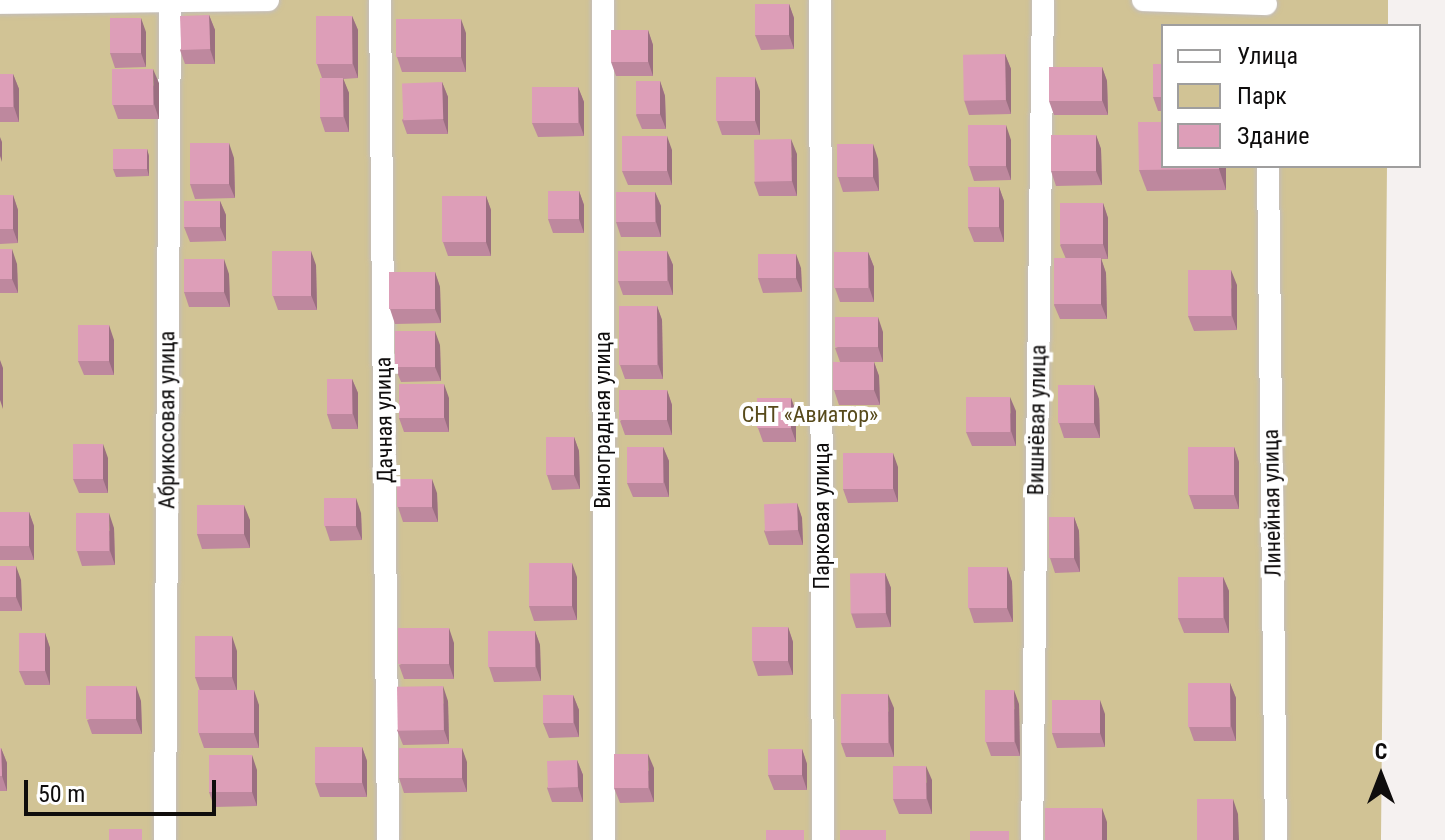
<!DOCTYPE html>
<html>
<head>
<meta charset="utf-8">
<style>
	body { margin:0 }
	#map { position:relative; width:1445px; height:840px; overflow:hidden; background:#f5f1f0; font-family:"Roboto Condensed",sans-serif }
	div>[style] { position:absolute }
	.green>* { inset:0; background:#d1c395 }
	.roads { filter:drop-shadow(0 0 2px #c2bdbd) drop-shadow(0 0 2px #c2bdbd) }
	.street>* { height:22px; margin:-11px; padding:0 11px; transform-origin:11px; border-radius:11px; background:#fff }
	.wall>* { inset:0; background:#be889e }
	.shaded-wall>* { inset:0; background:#9b6f81 }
	.building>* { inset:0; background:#dd9eb8; transform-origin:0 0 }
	span { translate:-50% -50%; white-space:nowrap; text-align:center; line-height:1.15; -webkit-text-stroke:8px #fff; paint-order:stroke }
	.park-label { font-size:22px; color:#574a1b }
	.street-label { font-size:22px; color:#0f0d0d }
	.legend { position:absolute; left:1161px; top:24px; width:260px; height:144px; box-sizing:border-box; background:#fff; border:2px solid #9f9e9e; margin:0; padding:10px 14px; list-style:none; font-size:24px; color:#0f0d0d }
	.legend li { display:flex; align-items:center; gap:16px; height:40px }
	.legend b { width:40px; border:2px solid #9f9e9e }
	.north { position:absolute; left:1341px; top:736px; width:80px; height:80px; -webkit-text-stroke:6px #fff; paint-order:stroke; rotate:0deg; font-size:22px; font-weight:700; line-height:32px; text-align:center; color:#0f0d0d }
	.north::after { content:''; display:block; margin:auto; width:28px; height:36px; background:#0f0d0d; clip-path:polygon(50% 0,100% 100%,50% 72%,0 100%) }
	.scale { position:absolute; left:24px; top:780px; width:192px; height:36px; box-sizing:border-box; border:4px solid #0f0d0d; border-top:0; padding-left:10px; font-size:24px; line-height:28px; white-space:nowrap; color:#0f0d0d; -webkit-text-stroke:6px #fff; paint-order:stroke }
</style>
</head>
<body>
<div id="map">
	<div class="green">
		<i style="clip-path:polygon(0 0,1388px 0,1388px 26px,1163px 26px,1163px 166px,1387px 166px,1381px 840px,0 840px)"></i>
	</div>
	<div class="roads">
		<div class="street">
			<i style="left:380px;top:0;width:840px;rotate:89.45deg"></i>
			<i style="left:603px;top:0;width:840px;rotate:89.93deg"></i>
			<i style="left:820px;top:0;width:840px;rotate:89.8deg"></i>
			<i style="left:1143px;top:0;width:123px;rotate:1.9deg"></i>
			<i style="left:0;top:3px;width:268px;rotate:-0.6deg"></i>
			<i style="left:1268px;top:166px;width:674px;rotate:89.32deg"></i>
			<i style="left:165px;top:840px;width:840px;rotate:-89.66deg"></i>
			<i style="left:1032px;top:840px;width:840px;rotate:-89.25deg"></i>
		</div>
	</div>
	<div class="wall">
		<i style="clip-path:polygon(789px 4px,794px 18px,794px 49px,761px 50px,755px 35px)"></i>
		<i style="clip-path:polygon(209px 15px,215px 30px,215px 64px,185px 64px,180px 50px)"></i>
		<i style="clip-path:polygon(352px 16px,358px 30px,358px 78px,343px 79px,349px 93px,349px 132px,325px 132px,320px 117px,322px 78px,317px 64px)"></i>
		<i style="clip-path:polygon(648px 30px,653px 45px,653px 76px,616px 76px,611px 62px)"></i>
		<i style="clip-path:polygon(146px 32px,146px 67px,115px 68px,110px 53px)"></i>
		<i style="clip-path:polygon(466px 33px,466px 72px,402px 72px,397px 57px)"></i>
		<i style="clip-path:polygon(1005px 54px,1011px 69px,1011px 114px,969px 115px,964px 100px)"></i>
		<i style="clip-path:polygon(1163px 64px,1163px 111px,1158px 111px,1153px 97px)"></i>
		<i style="clip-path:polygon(1102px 67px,1107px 81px,1108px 115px,1054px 115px,1049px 101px)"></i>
		<i style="clip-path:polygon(0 74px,13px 74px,19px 89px,19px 122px,0 122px)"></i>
		<i style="clip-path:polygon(660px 81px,665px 96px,666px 129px,642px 129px,636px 115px)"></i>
		<i style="clip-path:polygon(442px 82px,448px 97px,448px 134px,407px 134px,402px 120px)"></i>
		<i style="clip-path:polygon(159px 83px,159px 119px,118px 119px,113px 105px)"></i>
		<i style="clip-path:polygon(578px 87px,584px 102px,584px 136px,538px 137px,532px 123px)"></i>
		<i style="clip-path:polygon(760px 91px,760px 135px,722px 135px,717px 121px)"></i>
		<i style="clip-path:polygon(1096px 135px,1101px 149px,1102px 185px,1056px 186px,1051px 171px)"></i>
		<i style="clip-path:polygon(1011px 140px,1011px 180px,974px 181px,969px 166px)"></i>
		<i style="clip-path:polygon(147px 149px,149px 156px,149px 176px,116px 177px,113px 169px)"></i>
		<i style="clip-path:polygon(672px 150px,672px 185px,628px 185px,622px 171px)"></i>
		<i style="clip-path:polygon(797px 154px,797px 196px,759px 196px,754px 182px)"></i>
		<i style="clip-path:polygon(234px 158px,235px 198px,195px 199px,190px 184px)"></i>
		<i style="clip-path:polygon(878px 159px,879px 191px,843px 192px,838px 177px)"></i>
		<i style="clip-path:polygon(1163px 166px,1226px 166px,1226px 190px,1147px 191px,1139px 170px)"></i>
		<i style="clip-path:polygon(999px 187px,1004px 201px,1004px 242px,974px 242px,968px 227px)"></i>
		<i style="clip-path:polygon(579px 191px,584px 205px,584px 233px,553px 233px,548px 219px)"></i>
		<i style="clip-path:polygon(655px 192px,661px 206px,661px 237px,621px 237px,616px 222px)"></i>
		<i style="clip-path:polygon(13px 195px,18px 210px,18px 243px,0 244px,0 196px)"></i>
		<i style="clip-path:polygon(486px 196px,491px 210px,491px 256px,448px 256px,443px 242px)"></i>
		<i style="clip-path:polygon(220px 201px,226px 215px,226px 241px,190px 242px,184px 227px)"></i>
		<i style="clip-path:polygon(1103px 203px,1108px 218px,1108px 259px,1101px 259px,1106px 273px,1107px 319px,1060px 319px,1054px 305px,1066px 259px,1060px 245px)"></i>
		<i style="clip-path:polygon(0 250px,17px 264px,18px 293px,0 293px)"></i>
		<i style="clip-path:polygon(667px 251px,673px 265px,673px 295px,623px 295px,618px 281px)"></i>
		<i style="clip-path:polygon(868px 252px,874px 267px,874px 302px,840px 302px,835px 288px)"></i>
		<i style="clip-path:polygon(316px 265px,317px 310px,278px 310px,273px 296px)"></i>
		<i style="clip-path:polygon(801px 268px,802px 292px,763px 293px,758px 278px)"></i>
		<i style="clip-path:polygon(435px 272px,440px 287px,441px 323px,395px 324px,390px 309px)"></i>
		<i style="clip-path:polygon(229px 274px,230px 307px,189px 307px,184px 292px)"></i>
		<i style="clip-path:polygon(1237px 285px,1237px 330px,1194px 331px,1188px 316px)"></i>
		<i style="clip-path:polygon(657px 306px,662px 320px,663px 379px,625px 379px,620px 365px)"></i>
		<i style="clip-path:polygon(883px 332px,883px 362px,874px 362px,879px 376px,880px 405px,839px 405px,834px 390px,840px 362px,835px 348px)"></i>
		<i style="clip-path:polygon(114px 340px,114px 375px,84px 375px,78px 361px)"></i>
		<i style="clip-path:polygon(440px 345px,441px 381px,401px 382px,395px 367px)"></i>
		<i style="clip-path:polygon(352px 379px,358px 393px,358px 429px,332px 429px,327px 414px)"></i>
		<i style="clip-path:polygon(667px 390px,672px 405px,672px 435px,625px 435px,620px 421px)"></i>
		<i style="clip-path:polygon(449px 398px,449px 432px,404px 432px,399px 418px)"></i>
		<i style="clip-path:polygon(791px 398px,796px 412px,796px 442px,763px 442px,758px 428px)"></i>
		<i style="clip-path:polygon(1099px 399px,1100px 438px,1064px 438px,1059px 423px)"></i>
		<i style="clip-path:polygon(1016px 411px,1016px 446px,972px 446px,966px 432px)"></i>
		<i style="clip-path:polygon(574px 437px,579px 451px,580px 489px,552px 490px,547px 475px)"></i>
		<i style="clip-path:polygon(663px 447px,669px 461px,669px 497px,633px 497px,627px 483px)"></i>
		<i style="clip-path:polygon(1234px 447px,1239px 462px,1239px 509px,1194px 509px,1189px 495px)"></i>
		<i style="clip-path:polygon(108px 458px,108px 493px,79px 493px,73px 479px)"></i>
		<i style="clip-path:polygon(898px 467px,898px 502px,848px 503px,843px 489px)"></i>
		<i style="clip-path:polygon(437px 493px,438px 522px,403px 522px,398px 507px)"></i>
		<i style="clip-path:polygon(797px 503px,802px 518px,803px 545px,769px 545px,764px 531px)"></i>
		<i style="clip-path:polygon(0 512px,29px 512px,34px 526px,34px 560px,0 560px)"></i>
		<i style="clip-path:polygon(361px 513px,362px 540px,330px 541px,325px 526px)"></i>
		<i style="clip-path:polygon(1074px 517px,1079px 531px,1080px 572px,1055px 573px,1050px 558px)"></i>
		<i style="clip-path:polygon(250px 520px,250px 548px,202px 549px,197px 534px)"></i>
		<i style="clip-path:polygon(114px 528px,115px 565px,82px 566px,77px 551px)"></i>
		<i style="clip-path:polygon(0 566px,21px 580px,22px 611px,0 611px)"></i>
		<i style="clip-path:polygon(1007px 567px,1012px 582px,1013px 622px,974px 623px,969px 608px)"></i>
		<i style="clip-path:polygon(885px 573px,891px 588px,891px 627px,856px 628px,851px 613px)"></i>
		<i style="clip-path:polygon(577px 577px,577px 620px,534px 621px,529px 606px)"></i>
		<i style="clip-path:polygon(1223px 577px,1229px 591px,1229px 633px,1184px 633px,1178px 618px)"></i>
		<i style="clip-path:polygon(788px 627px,793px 642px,793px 675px,758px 676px,753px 661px)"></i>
		<i style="clip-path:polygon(535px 631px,540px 645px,541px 681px,494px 682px,489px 667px)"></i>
		<i style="clip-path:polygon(45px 633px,50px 648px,50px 685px,25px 685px,19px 671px)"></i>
		<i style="clip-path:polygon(454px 643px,454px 679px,404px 679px,399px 665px)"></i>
		<i style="clip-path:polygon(237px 651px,237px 691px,259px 705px,259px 748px,204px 748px,199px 734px,200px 691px,195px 677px)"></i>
		<i style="clip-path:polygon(1230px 683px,1236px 698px,1236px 741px,1194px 741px,1189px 727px)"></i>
		<i style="clip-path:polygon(573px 695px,579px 710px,579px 737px,549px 738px,543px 723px)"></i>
		<i style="clip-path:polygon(141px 701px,142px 734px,92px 734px,87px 720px)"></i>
		<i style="clip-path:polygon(448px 701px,449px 744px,403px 745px,397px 730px)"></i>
		<i style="clip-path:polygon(1019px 704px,1020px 756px,991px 756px,986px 742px)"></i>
		<i style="clip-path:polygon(894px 708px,894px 757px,846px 757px,841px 743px)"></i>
		<i style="clip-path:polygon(1105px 714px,1105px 747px,1057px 748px,1052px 733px)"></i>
		<i style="clip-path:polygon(362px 747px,367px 761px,367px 797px,320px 797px,315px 783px)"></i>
		<i style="clip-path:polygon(0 748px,1px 748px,7px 763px,7px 791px,0 791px)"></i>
		<i style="clip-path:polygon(802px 749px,807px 764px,807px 790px,774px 790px,768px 775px)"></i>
		<i style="clip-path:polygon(577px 760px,583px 775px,583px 802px,552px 802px,547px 788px)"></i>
		<i style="clip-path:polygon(467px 762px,467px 792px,404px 793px,399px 778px)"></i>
		<i style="clip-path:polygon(654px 768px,654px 802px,620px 803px,614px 788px)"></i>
		<i style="clip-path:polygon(257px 770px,257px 806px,214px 807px,209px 792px)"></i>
		<i style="clip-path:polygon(932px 780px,932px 814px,899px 814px,893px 799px)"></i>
	</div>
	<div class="shaded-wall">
		<i style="clip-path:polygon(789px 4px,794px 18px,794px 49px,789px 35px)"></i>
		<i style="clip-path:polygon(209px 15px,215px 30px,215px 64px,210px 49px)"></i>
		<i style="clip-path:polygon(352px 16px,358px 30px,358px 78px,353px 64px)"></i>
		<i style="clip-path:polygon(141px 18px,146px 32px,146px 67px,141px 53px)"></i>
		<i style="clip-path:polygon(461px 19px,466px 33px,466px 72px,461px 57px)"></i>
		<i style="clip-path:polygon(648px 30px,653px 45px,653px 76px,648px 61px)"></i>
		<i style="clip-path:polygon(1005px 54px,1011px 69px,1011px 114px,1006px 100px)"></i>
		<i style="clip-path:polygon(1102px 67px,1107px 81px,1108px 115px,1102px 100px)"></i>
		<i style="clip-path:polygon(153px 69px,159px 83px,159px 119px,154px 104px)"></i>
		<i style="clip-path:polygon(13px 74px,19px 89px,19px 122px,14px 107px)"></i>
		<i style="clip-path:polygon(755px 77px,760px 91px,760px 135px,755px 120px)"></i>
		<i style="clip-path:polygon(343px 78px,349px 93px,349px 132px,344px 117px)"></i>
		<i style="clip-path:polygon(660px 81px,665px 96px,666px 129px,660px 114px)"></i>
		<i style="clip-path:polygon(442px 82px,448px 97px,448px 134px,443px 119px)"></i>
		<i style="clip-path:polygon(578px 87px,584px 102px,584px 136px,579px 122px)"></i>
		<i style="clip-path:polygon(1006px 125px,1011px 140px,1011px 180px,1006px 166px)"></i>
		<i style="clip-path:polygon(1096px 135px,1101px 149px,1102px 185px,1096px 171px)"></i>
		<i style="clip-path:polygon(667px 136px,672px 150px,672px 185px,667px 170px)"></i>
		<i style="clip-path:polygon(0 137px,2px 142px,2px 162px,0 156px)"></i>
		<i style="clip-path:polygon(791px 139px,797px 154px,797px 196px,792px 181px)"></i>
		<i style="clip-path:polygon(229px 143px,234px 158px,235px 198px,229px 184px)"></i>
		<i style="clip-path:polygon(873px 144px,878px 159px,879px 191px,873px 177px)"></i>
		<i style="clip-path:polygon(147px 149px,149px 156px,149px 176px,147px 169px)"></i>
		<i style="clip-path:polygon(1219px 166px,1226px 166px,1226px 190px,1219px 169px)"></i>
		<i style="clip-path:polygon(999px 187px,1004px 201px,1004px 242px,999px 227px)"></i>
		<i style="clip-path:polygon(579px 191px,584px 205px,584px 233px,579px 219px)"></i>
		<i style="clip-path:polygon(655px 192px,661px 206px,661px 237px,656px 222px)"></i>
		<i style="clip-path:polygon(13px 195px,18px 210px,18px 243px,13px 229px)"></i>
		<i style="clip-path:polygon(486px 196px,491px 210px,491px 256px,486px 242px)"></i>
		<i style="clip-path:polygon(220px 201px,226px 215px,226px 241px,220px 227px)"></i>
		<i style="clip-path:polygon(1103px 203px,1108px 218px,1108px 259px,1103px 244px)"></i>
		<i style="clip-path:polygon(12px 249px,17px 264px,18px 293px,12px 279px)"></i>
		<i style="clip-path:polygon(311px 251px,316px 265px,317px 310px,311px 295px)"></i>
		<i style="clip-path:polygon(667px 251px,673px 265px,673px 295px,668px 280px)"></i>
		<i style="clip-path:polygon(868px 252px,874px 267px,874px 302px,869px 287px)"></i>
		<i style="clip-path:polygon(796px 254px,801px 268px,802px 292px,796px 278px)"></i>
		<i style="clip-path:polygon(1101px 258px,1106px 273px,1107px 319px,1101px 304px)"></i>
		<i style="clip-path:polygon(224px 259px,229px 274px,230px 307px,224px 292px)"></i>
		<i style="clip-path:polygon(1231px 270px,1237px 285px,1237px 330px,1232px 316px)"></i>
		<i style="clip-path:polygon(435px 272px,440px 287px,441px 323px,435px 309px)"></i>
		<i style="clip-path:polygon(657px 306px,662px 320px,663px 379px,658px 364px)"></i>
		<i style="clip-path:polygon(878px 317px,883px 332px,883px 362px,878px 347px)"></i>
		<i style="clip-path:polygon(109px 325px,114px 340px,114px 375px,109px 361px)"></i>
		<i style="clip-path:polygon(435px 331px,440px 345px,441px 381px,435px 367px)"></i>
		<i style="clip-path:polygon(0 360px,3px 368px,3px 409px,0 400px)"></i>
		<i style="clip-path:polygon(874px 362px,879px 376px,880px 405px,874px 390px)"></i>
		<i style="clip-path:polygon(352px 379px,358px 393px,358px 429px,353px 414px)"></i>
		<i style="clip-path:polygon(444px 384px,449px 398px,449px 432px,444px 417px)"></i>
		<i style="clip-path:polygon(1094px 385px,1099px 399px,1100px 438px,1094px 423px)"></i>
		<i style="clip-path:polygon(667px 390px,672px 405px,672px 435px,667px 420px)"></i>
		<i style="clip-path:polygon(1010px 397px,1016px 411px,1016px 446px,1011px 431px)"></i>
		<i style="clip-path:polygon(791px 398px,796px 412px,796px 442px,791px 428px)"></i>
		<i style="clip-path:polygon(574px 437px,579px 451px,580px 489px,574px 475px)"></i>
		<i style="clip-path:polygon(103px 444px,108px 458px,108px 493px,103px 479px)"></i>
		<i style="clip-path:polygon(663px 447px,669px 461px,669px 497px,664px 482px)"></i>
		<i style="clip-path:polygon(1234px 447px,1239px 462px,1239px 509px,1234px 494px)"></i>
		<i style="clip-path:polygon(893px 453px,898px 467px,898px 502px,893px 488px)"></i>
		<i style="clip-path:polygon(432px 479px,437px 493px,438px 522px,432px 507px)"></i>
		<i style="clip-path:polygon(356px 498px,361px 513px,362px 540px,356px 526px)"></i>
		<i style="clip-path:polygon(797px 503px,802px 518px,803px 545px,798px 530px)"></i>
		<i style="clip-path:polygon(244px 505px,250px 520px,250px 548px,244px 534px)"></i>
		<i style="clip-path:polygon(29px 512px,34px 526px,34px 560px,29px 546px)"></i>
		<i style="clip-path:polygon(109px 513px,114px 528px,115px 565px,110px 551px)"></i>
		<i style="clip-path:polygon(1074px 517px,1079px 531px,1080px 572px,1074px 558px)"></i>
		<i style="clip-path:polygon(572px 563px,577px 577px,577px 620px,572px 606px)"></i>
		<i style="clip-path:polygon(16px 566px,21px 580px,22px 611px,16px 597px)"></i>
		<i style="clip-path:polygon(1007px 567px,1012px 582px,1013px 622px,1007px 608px)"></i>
		<i style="clip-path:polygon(885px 573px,891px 588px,891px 627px,886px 613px)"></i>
		<i style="clip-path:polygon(1223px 577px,1229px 591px,1229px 633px,1224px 618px)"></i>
		<i style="clip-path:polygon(788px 627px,793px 642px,793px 675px,788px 661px)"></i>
		<i style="clip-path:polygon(449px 628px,454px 643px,454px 679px,449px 664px)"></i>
		<i style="clip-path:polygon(535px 631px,540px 645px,541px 681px,536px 667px)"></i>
		<i style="clip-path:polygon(45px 633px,50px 648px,50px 685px,45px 670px)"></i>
		<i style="clip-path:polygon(232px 636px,237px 651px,237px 691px,232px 677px)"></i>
		<i style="clip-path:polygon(1230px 683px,1236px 698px,1236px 741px,1231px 726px)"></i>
		<i style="clip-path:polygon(136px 686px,141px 701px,142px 734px,136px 719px)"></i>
		<i style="clip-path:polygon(443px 686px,448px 701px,449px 744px,444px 730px)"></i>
		<i style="clip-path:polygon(254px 690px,259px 705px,259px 748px,254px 733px)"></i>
		<i style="clip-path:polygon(1014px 690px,1019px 704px,1020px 756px,1015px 742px)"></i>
		<i style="clip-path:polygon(888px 694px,894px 708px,894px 757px,889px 742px)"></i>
		<i style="clip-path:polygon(573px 695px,579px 710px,579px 737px,574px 723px)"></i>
		<i style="clip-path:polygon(1100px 700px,1105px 714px,1105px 747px,1100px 733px)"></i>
		<i style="clip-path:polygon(362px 747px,367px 761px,367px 797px,362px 782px)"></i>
		<i style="clip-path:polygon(1px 748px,7px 763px,7px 791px,2px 776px)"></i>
		<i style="clip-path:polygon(462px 748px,467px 762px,467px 792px,462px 778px)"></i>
		<i style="clip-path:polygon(802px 749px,807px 764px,807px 790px,802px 775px)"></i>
		<i style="clip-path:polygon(648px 754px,654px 768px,654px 802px,649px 788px)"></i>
		<i style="clip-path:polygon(252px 755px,257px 770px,257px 806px,252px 792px)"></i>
		<i style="clip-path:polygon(577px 760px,583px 775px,583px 802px,578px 787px)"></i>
		<i style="clip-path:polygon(926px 766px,932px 780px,932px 814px,927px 799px)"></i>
		<i style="clip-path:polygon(1233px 799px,1238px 814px,1239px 840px,1233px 840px)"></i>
		<i style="clip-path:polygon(1102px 808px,1107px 822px,1107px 840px,1102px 840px)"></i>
	</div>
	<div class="building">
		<i style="left:755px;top:4px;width:34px;height:31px"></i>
		<i style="left:209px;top:15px;width:34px;height:29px;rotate:88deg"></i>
		<i style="left:316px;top:16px;width:36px;height:48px"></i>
		<i style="left:110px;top:18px;width:31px;height:35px"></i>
		<i style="left:461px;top:19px;width:38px;height:65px;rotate:90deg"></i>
		<i style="left:611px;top:30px;width:37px;height:32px"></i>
		<i style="left:1005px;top:54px;width:46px;height:42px;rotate:89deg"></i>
		<i style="left:1153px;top:64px;width:10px;height:33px"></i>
		<i style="left:1049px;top:67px;width:53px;height:34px"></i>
		<i style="left:112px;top:69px;width:41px;height:36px"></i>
		<i style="left:0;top:74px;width:13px;height:33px"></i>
		<i style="left:716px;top:77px;width:39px;height:44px"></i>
		<i style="left:320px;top:78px;width:23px;height:39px"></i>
		<i style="left:660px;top:81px;width:33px;height:24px;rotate:90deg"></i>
		<i style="left:442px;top:82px;width:37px;height:40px;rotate:88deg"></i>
		<i style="left:532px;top:87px;width:46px;height:36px"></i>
		<i style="clip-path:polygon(1138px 122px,1163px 122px,1163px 166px,1219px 166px,1219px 169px,1139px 170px)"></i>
		<i style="left:1006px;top:125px;width:41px;height:38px;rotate:90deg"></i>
		<i style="left:1051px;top:135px;width:45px;height:36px"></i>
		<i style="left:622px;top:136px;width:45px;height:35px"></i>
		<i style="left:791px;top:139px;width:42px;height:37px;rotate:89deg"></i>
		<i style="left:190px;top:143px;width:39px;height:41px"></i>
		<i style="left:837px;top:144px;width:36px;height:33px"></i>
		<i style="left:113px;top:149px;width:34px;height:20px"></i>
		<i style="left:968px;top:187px;width:31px;height:40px"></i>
		<i style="left:548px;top:191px;width:31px;height:28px"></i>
		<i style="left:616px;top:192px;width:39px;height:30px"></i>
		<i style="left:13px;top:195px;width:34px;height:13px;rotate:90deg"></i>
		<i style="left:442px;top:196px;width:44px;height:46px"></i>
		<i style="left:184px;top:201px;width:36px;height:26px"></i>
		<i style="left:1103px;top:203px;width:41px;height:43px;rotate:90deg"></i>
		<i style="left:12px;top:249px;width:30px;height:12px;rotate:90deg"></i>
		<i style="left:272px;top:251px;width:39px;height:45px"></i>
		<i style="left:618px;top:251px;width:49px;height:30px"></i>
		<i style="left:834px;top:252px;width:34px;height:36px"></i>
		<i style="left:758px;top:254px;width:38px;height:24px"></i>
		<i style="left:1101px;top:258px;width:46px;height:47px;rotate:90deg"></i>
		<i style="left:224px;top:259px;width:33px;height:40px;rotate:90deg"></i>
		<i style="left:1188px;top:270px;width:43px;height:46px"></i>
		<i style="left:435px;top:272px;width:37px;height:46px;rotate:90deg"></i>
		<i style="left:619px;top:306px;width:38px;height:59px"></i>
		<i style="left:878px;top:317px;width:30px;height:43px;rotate:90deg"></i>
		<i style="left:109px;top:325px;width:36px;height:31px;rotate:90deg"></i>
		<i style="left:395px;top:331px;width:40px;height:36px"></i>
		<i style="left:833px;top:362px;width:41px;height:28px"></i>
		<i style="left:327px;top:379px;width:25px;height:35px"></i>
		<i style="left:399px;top:384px;width:45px;height:34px"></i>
		<i style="left:1058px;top:385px;width:36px;height:38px"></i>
		<i style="left:667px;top:390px;width:30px;height:48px;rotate:90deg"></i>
		<i style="left:966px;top:397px;width:44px;height:35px"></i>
		<i style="left:757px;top:398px;width:34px;height:30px"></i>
		<i style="left:546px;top:437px;width:28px;height:38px"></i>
		<i style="left:73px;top:444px;width:30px;height:35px"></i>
		<i style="left:627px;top:447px;width:36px;height:36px"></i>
		<i style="left:1188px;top:447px;width:46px;height:48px"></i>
		<i style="left:843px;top:453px;width:50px;height:36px"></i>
		<i style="left:397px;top:479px;width:35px;height:28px"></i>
		<i style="left:324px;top:498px;width:32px;height:28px"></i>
		<i style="left:797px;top:503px;width:27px;height:33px;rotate:88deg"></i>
		<i style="left:244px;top:505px;width:29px;height:47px;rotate:90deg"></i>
		<i style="left:0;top:512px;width:29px;height:34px"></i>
		<i style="left:76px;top:513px;width:33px;height:38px"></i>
		<i style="left:1049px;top:517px;width:25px;height:41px"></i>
		<i style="left:529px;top:563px;width:43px;height:43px"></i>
		<i style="left:0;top:566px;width:16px;height:31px"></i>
		<i style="left:1007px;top:567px;width:41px;height:39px;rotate:90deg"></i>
		<i style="left:885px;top:573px;width:40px;height:35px;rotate:89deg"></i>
		<i style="left:1178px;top:577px;width:45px;height:41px"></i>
		<i style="left:752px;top:627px;width:36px;height:34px"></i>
		<i style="left:449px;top:628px;width:36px;height:51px;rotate:90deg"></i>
		<i style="left:488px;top:631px;width:47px;height:36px"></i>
		<i style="left:19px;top:633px;width:26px;height:38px"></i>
		<i style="left:195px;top:636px;width:37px;height:41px"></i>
		<i style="left:1188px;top:683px;width:42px;height:44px"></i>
		<i style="left:136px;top:686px;width:33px;height:50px;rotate:90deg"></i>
		<i style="left:443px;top:686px;width:44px;height:46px;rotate:89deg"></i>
		<i style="left:254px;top:690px;width:43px;height:56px;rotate:90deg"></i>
		<i style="left:985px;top:690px;width:29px;height:52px"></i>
		<i style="left:841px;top:694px;width:47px;height:49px"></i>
		<i style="left:543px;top:695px;width:30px;height:28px"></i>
		<i style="left:1052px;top:700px;width:48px;height:33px"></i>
		<i style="left:315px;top:747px;width:47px;height:36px"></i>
		<i style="clip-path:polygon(0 748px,1px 748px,2px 776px,0 776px)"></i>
		<i style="left:462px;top:748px;width:30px;height:63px;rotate:90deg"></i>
		<i style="left:802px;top:749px;width:26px;height:34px;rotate:90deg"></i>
		<i style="left:614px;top:754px;width:34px;height:34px"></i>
		<i style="left:252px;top:755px;width:37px;height:43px;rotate:90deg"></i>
		<i style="left:577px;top:760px;width:27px;height:30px;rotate:88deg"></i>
		<i style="left:893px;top:766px;width:33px;height:33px"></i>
		<i style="left:1233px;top:799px;width:41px;height:36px;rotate:90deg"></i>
		<i style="left:1045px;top:808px;width:57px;height:32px"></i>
		<i style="left:109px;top:829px;width:33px;height:11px"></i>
		<i style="left:804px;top:830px;width:10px;height:38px;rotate:90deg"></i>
		<i style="left:840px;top:830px;width:46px;height:10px"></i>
		<i style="left:970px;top:831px;width:39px;height:9px"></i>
	</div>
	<div class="park-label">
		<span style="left:810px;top:415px">СНТ «Авиатор»</span>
	</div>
	<div class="street-label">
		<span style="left:167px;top:420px;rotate:-90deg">Абрикосовая улица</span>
		<span style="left:384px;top:420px;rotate:-91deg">Дачная улица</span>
		<span style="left:603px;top:420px;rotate:-90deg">Виноградная улица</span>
		<span style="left:1037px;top:420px;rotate:-89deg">Вишнёвая улица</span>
		<span style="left:1272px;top:503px;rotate:-91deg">Линейная улица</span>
		<span style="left:822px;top:516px;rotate:-90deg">Парковая улица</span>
	</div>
	<ul class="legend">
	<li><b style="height:10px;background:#fff"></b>Улица</li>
	<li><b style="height:22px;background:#d1c395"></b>Парк</li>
	<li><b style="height:22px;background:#dd9eb8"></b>Здание</li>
	</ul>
	<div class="north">С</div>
	<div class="scale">50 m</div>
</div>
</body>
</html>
